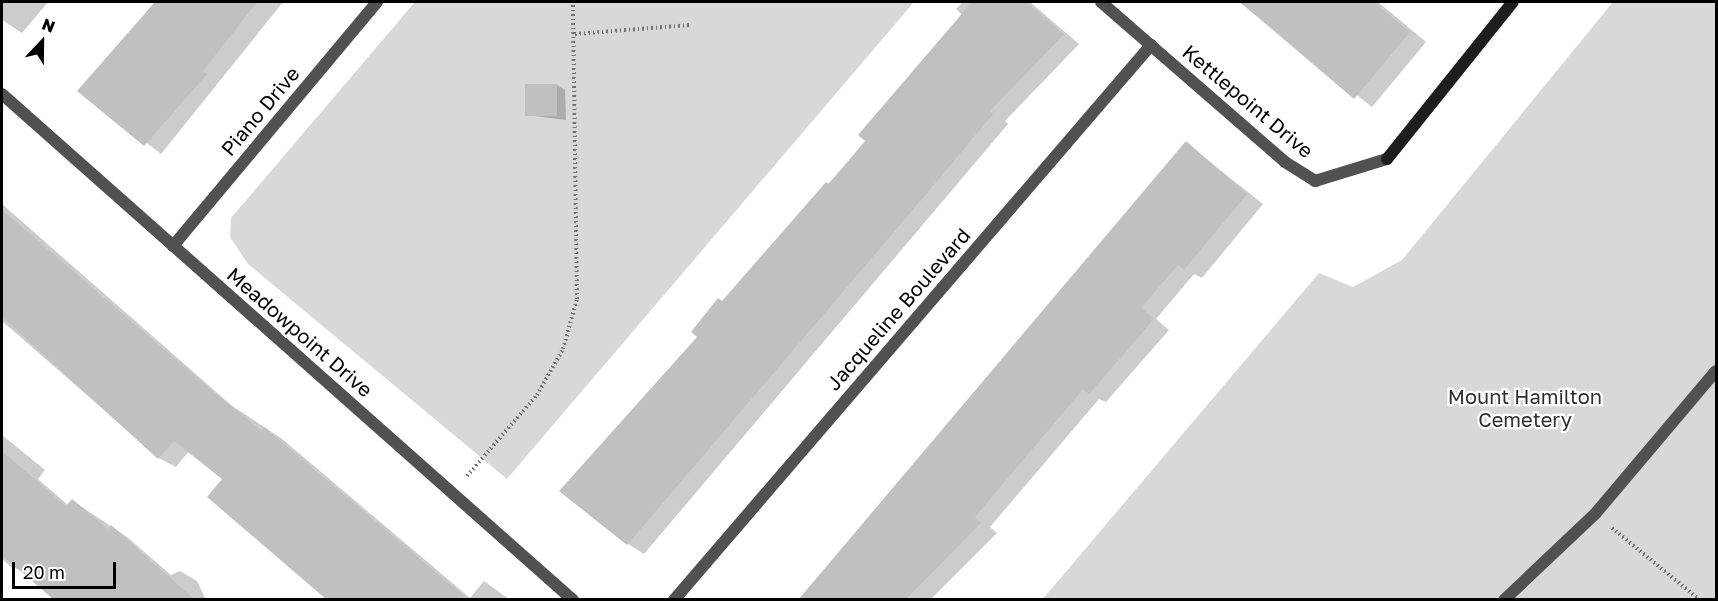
<!DOCTYPE html>
<html>
<head>
<meta charset="utf-8">
<style>
	body { margin:0 }
	#map { position:relative; width:1718px; height:601px; overflow:hidden; background:#fff; font-family:"Golos Text",sans-serif }
	div>[style] { position:absolute }
	.green>* { inset:0; background:#d8d8d8 }
	.shadow>* { inset:0; background:#0003 }
	.building>* { inset:0; background:#c0c0c0; transform-origin:0 0 }
	.path>* { height:4px; margin-top:-2px; transform-origin:0; background:repeating-linear-gradient(90deg,#737373 0 1.5px,transparent 0 4.5px) }
	.lane>* { height:12px; margin:-6px; padding:0 6px; transform-origin:6px; border-radius:6px; background:#515151 }
	.street>* { height:12px; margin:-6px; padding:0 6px; transform-origin:6px; border-radius:6px; background:#515151 }
	.secondary>* { height:12px; margin:-6px; padding:0 6px; transform-origin:6px; border-radius:6px; background:#1e1e1e }
	span { translate:-50% -50%; white-space:nowrap; text-align:center; line-height:1.15; -webkit-text-stroke:4.5px #fff; paint-order:stroke }
	.street-label { font-size:20px; color:#000 }
	.park-label { font-size:20px; color:#2f2f2f }
	.frame { position:absolute; inset:0; border:3px solid #000; pointer-events:none }
	.north { position:absolute; left:12px; top:12px; width:60px; height:60px; -webkit-text-stroke:4px #fff; paint-order:stroke; rotate:22deg; font-size:16px; font-weight:700; line-height:24px; text-align:center; color:#000 }
	.north::after { content:''; display:block; margin:auto; width:21px; height:27px; background:#000; clip-path:polygon(50% 0,100% 100%,50% 72%,0 100%) }
	.scale { position:absolute; left:12px; top:562px; width:104px; height:27px; box-sizing:border-box; border:3px solid #000; border-top:0; padding-left:8px; font-size:18px; line-height:21px; white-space:nowrap; color:#000; -webkit-text-stroke:4px #fff; paint-order:stroke }
</style>
</head>
<body>
<div id="map">
	<div class="green">
		<i style="clip-path:polygon(415px 2px,914px 2px,507px 479px,248px 264px,230px 237px,231px 218px)"></i>
		<i style="clip-path:polygon(1613px 2px,1716px 2px,1716px 599px,1042px 600px,1319px 273px,1353px 287px,1402px 260px)"></i>
	</div>
	<div class="shadow">
		<i style="clip-path:polygon(2px 2px,48px 2px,22px 33px,2px 20px)"></i>
		<i style="clip-path:polygon(157px 2px,283px 2px,161px 154px,79px 91px)"></i>
		<i style="clip-path:polygon(963px 2px,1030px 2px,1079px 44px,1005px 121px,1008px 124px,644px 554px,628px 544px,723px 302px,867px 140px,962px 15px,956px 9px)"></i>
		<i style="clip-path:polygon(1239px 2px,1378px 2px,1426px 42px,1372px 107px)"></i>
		<i style="clip-path:polygon(557px 85px,565px 90px,566px 120px,526px 115px)"></i>
		<i style="clip-path:polygon(1186px 143px,1263px 204px,1202px 278px,1194px 274px,1156px 319px,1169px 330px,1106px 402px,1099px 399px,990px 527px,997px 533px,930px 600px,799px 600px)"></i>
		<i style="clip-path:polygon(2px 204px,231px 405px,281px 438px,470px 598px,484px 581px,510px 600px,336px 600px,224px 479px,189px 451px,176px 467px,159px 458px,2px 321px)"></i>
		<i style="clip-path:polygon(2px 435px,45px 470px,38px 479px,69px 506px,73px 501px,127px 537px,171px 575px,180px 571px,197px 581px,206px 600px,86px 600px,10px 566px,2px 559px)"></i>
	</div>
	<div class="building">
		<i style="clip-path:polygon(155px 2px,257px 2px,203px 71px,207px 74px,144px 146px,77px 91px)"></i>
		<i style="clip-path:polygon(972px 2px,1026px 2px,1064px 34px,990px 111px,993px 114px,928px 192px,627px 545px,559px 491px,697px 337px,691px 332px,718px 298px,722px 301px,826px 182px,829px 184px,865px 141px,858px 135px)"></i>
		<i style="clip-path:polygon(1240px 2px,1374px 2px,1410px 32px,1354px 99px)"></i>
		<i style="left:525px;top:84px;width:32px;height:32px"></i>
		<i style="clip-path:polygon(1186px 141px,1247px 194px,1184px 270px,1178px 265px,1141px 308px,1154px 319px,1123px 355px,1089px 394px,1083px 389px,975px 517px,981px 523px,905px 600px,798px 600px)"></i>
		<i style="clip-path:polygon(2px 210px,215px 393px,262px 431px,264px 427px,469px 600px,327px 600px,207px 497px,222px 479px,174px 441px,158px 459px,2px 317px)"></i>
		<i style="clip-path:polygon(2px 451px,66px 506px,72px 499px,108px 529px,111px 525px,195px 600px,54px 600px,2px 555px)"></i>
	</div>
	<div class="path">
		<i style="left:575px;top:34px;width:115px;rotate:-4.5deg"></i>
		<i style="left:467px;top:476px;width:107px;rotate:-49.2deg"></i>
		<i style="left:537px;top:395px;width:53px;rotate:-60.5deg"></i>
		<i style="left:563px;top:349px;width:52px;rotate:-74.4deg"></i>
		<i style="left:577px;top:299px;width:297px;rotate:-90.8deg"></i>
		<i style="left:1612px;top:528px;width:114px;rotate:39.3deg"></i>
	</div>
	<div class="lane">
		<i style="left:1504px;top:600px;width:125px;rotate:-43.4deg"></i>
		<i style="left:1595px;top:514px;width:187px;rotate:-49.8deg"></i>
	</div>
	<div class="street">
		<i style="left:1101px;top:2px;width:244px;rotate:41deg"></i>
		<i style="left:1285px;top:162px;width:36px;rotate:32deg"></i>
		<i style="left:1315px;top:181px;width:75px;rotate:-17deg"></i>
		<i style="left:2px;top:94px;width:763px;rotate:41.55deg"></i>
		<i style="left:173px;top:246px;width:318px;rotate:-50.1deg"></i>
		<i style="left:674px;top:600px;width:732px;rotate:-49.32deg"></i>
	</div>
	<div class="secondary">
		<i style="left:1387px;top:159px;width:201px;rotate:-51.3deg"></i>
	</div>
	<div class="street-label">
		<span style="left:1248px;top:101px;rotate:40deg">Kettlepoint Drive</span>
		<span style="left:260px;top:111px;rotate:-50deg">Piano Drive</span>
		<span style="left:898px;top:309px;rotate:-49deg">Jacqueline Boulevard</span>
		<span style="left:300px;top:332px;rotate:41deg">Meadowpoint Drive</span>
	</div>
	<div class="park-label">
		<span style="left:1525px;top:408px">Mount Hamilton<br>Cemetery</span>
	</div>
	<div class="frame"></div>
	<div class="north">N</div>
	<div class="scale">20 m</div>
</div>
</body>
</html>
